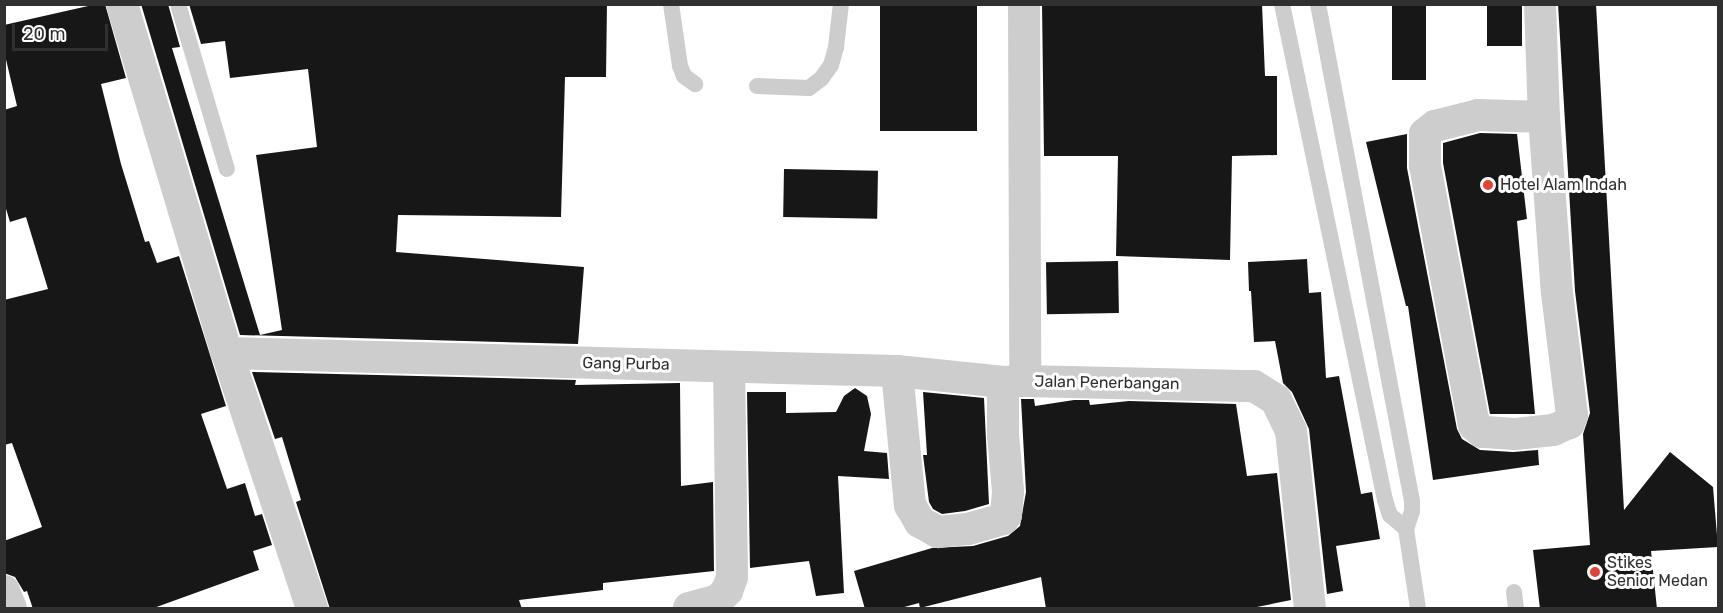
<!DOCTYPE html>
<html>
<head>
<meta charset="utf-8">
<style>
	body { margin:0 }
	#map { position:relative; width:1723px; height:613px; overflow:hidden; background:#fff; font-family:Rubik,sans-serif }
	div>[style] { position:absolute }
	.building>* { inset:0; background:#171717; transform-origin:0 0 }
	.service>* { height:16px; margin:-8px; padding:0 8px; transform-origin:8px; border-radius:8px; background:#cdcdcd }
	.minor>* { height:32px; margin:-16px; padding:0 16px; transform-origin:16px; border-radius:16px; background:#cdcdcd }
	.dots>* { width:16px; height:16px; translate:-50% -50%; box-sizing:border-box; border:3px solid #fff; border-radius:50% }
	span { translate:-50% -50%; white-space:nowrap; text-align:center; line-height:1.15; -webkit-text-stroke:6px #fff; paint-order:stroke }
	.poi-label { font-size:16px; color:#303030 }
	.left { translate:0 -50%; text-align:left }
	.street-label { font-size:16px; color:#303030 }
	.frame { position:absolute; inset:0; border:6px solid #303030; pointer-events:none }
	.scale { position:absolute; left:12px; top:24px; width:96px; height:27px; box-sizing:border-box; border:3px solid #303030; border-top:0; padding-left:8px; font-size:18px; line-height:21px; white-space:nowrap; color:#303030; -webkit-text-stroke:4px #fff; paint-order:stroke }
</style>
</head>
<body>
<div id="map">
	<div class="building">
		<i style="clip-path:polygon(97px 4px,105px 4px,126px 78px,101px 84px,121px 164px,145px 242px,149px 241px,157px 263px,179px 256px,226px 406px,201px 414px,227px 489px,245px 483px,255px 516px,262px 514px,272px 545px,253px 551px,259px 570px,151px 609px,33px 609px,27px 591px,24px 592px,15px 577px,4px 573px,4px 541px,42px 527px,12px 443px,4px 445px,4px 300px,48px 289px,26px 217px,10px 222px,4px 202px,4px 110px,17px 106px,4px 51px,4px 25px)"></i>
		<i style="clip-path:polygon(141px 4px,168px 4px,180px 47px,172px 48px,260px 335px,282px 330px,256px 155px,317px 147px,308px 69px,230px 78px,225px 41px,201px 44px,189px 4px,607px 4px,606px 77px,565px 77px,561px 217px,398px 215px,396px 252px,584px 267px,578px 344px,240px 335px)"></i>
		<i style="left:880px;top:4px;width:97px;height:127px"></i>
		<i style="clip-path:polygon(1042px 4px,1262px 4px,1265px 76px,1277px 76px,1277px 155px,1232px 156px,1230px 260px,1116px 256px,1118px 156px,1044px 156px)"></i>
		<i style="left:1392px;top:4px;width:34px;height:76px"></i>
		<i style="left:1487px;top:4px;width:35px;height:42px"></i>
		<i style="clip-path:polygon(1558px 4px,1596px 4px,1624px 510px,1670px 452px,1713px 487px,1718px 547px,1651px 551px,1657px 609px,1540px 609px,1533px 550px,1590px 545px,1583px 434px,1590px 413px,1575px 291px)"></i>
		<i style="clip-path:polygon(1480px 133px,1517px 134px,1527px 219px,1517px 221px,1535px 414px,1490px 414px,1443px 163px,1443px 143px)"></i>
		<i style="clip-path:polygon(1407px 134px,1407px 168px,1457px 429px,1462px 439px,1480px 450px,1513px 452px,1538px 450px,1539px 465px,1433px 480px,1408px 306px,1406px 306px,1366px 142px)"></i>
		<i style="left:784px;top:169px;width:94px;height:48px;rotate:1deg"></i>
		<i style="clip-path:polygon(1307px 259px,1309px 293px,1321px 292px,1326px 378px,1339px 376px,1361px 494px,1372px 492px,1380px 539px,1336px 546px,1343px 591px,1327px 594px,1309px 429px,1292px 392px,1283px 383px,1275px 341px,1254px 342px,1251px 291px,1249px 291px,1248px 262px)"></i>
		<i style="left:1118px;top:261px;width:52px;height:72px;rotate:89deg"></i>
		<i style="clip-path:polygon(252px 372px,576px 380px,575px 385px,680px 383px,681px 486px,713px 482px,714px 571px,603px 583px,603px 590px,519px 600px,522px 609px,330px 609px,296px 502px,301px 500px,282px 437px,275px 439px)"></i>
		<i style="clip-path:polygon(855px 388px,867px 396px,871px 414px,864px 451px,887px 453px,889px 479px,838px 476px,844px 593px,816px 596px,809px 561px,750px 568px,747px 392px,786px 392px,786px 413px,836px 412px,844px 396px)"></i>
		<i style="clip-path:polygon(923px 392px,984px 398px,989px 504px,965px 511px,942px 514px,933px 509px,929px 502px,923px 455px,927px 455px)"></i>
		<i style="clip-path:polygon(1021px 399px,1034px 399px,1035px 406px,1074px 400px,1089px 400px,1090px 405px,1129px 401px,1236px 404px,1247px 476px,1277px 473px,1291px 600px,1247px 609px,1046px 609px,1041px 577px,920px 608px,919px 603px,897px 609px,865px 609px,854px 571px,932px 548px,973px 546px,1008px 536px,1020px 526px,1026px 492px)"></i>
	</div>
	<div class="service">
		<i style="left:178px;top:4px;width:172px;rotate:73.5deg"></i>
		<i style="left:671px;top:4px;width:63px;rotate:81.7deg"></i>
		<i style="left:680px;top:66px;width:11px;rotate:68deg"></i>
		<i style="left:684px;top:76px;width:14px;rotate:36deg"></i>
		<i style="left:1282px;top:4px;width:507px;rotate:78.27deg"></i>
		<i style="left:1385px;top:500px;width:16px;rotate:72deg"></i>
		<i style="left:1390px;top:515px;width:21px;rotate:41deg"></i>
		<i style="left:1318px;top:4px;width:506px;rotate:79.29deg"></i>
		<i style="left:1412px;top:501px;width:10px;rotate:90deg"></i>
		<i style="left:1412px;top:511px;width:19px;rotate:108deg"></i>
		<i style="left:1406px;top:529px;width:80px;rotate:81.4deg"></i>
		<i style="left:757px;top:86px;width:52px;rotate:2.2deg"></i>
		<i style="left:809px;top:88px;width:15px;rotate:-37deg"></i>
		<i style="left:821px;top:79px;width:17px;rotate:-54deg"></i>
		<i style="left:831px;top:65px;width:19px;rotate:-74deg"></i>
		<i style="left:836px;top:47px;width:43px;rotate:-83.4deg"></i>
		<i style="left:1514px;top:592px;width:16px;rotate:83deg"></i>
	</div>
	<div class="minor">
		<i style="left:122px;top:4px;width:364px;rotate:73.3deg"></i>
		<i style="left:227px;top:353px;width:269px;rotate:71.6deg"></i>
		<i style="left:1024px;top:4px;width:377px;rotate:89.8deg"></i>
		<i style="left:1025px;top:381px;width:229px;rotate:1.3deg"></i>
		<i style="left:1254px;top:386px;width:26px;rotate:32deg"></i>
		<i style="left:1276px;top:400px;width:34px;rotate:64deg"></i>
		<i style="left:1291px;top:431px;width:178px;rotate:83.9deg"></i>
		<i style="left:1540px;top:4px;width:113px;rotate:88deg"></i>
		<i style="left:1544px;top:117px;width:176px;rotate:85.8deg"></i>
		<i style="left:1557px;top:293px;width:123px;rotate:83deg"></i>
		<i style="left:1572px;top:415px;width:9px;rotate:111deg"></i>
		<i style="left:1569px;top:423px;width:17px;rotate:156deg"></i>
		<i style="left:1553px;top:430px;width:39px;rotate:174deg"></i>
		<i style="left:1514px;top:434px;width:32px;rotate:-176deg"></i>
		<i style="left:1482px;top:432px;width:11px;rotate:-139deg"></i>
		<i style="left:1474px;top:425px;width:265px;rotate:-100.7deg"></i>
		<i style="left:1425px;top:165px;width:31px;rotate:-90deg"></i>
		<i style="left:1425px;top:134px;width:13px;rotate:-39deg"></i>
		<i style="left:1435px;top:126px;width:44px;rotate:-14.3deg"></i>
		<i style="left:1478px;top:115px;width:66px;rotate:1.7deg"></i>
		<i style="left:227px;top:353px;width:670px;rotate:1.54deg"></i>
		<i style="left:897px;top:371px;width:107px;rotate:5.9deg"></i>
		<i style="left:1003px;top:382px;width:22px;rotate:-3deg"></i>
		<i style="left:897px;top:371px;width:135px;rotate:84.5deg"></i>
		<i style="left:910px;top:505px;width:20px;rotate:60deg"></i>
		<i style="left:920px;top:522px;width:21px;rotate:29deg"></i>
		<i style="left:938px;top:532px;width:30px;rotate:-6deg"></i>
		<i style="left:968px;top:529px;width:36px;rotate:-16deg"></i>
		<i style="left:1003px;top:519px;width:5px;rotate:-53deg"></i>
		<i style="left:1006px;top:515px;width:24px;rotate:-85deg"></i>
		<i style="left:1008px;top:491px;width:56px;rotate:-95.1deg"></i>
		<i style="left:1003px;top:435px;width:53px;rotate:-90deg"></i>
		<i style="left:4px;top:591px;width:18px;rotate:68deg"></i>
		<i style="left:689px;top:608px;width:30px;rotate:-15deg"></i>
		<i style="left:718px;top:600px;width:13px;rotate:-45deg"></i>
		<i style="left:727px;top:591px;width:15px;rotate:-70deg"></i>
		<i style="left:732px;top:577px;width:210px;rotate:-90.8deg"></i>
	</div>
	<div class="dots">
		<i style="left:1488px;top:185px;background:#e64034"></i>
		<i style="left:1595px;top:572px;background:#e64034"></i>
	</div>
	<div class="poi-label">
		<span class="left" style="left:1500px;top:185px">Hotel Alam Indah</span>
		<span class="left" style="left:1607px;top:572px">Stikes<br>Senior Medan</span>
	</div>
	<div class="street-label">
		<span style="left:626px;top:364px;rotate:1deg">Gang Purba</span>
		<span style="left:1107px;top:383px;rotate:1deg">Jalan Penerbangan</span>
	</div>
	<div class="frame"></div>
	<div class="scale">20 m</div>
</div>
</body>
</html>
